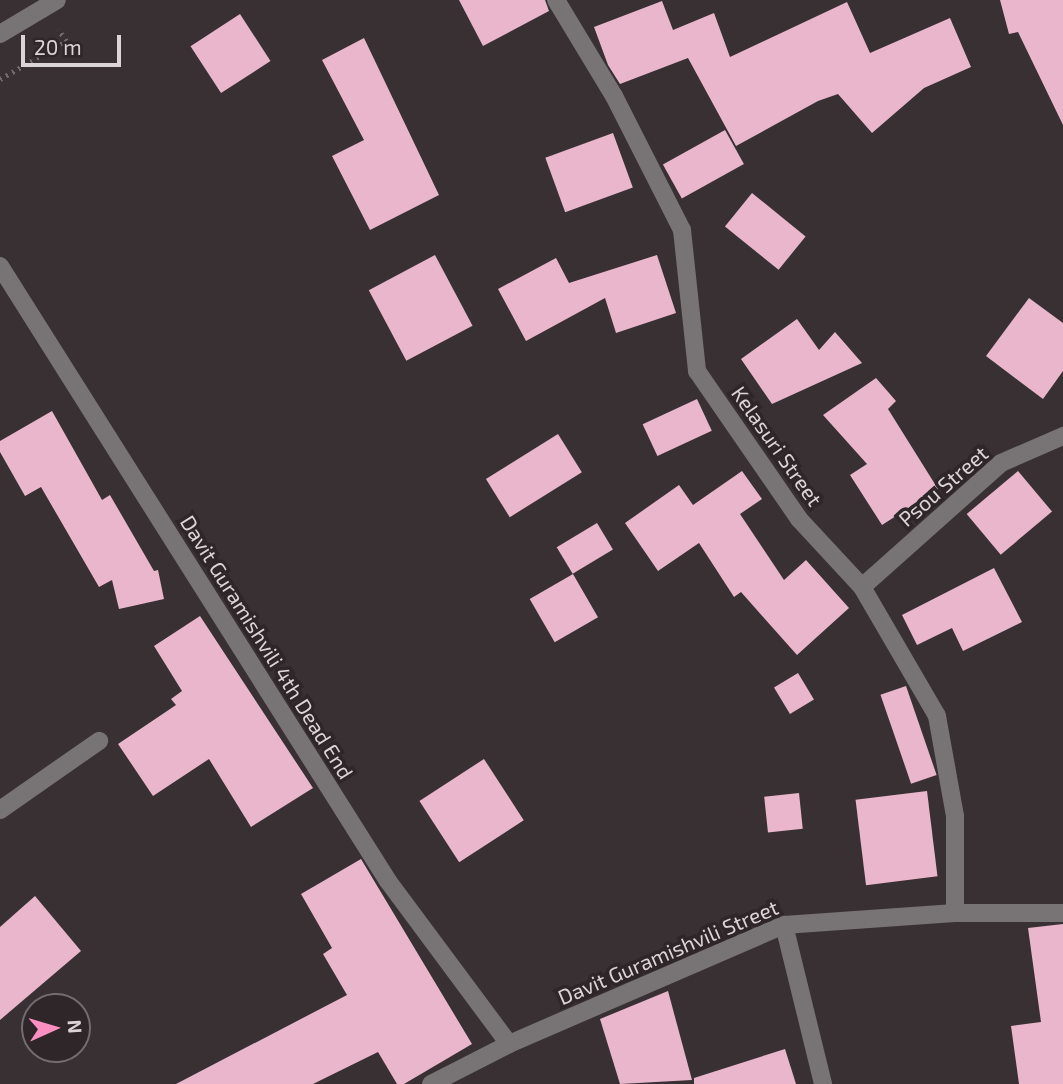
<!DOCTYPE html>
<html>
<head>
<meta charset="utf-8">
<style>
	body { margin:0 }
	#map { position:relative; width:1063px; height:1084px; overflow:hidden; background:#393034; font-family:"Exo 2",sans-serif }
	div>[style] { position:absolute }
	.building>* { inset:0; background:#e9b6cc; transform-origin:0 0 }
	.path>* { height:4.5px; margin-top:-2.25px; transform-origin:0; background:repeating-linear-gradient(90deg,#726a6d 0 2px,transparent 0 7px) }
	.minor>* { height:18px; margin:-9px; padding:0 9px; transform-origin:9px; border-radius:9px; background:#787375 }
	span { translate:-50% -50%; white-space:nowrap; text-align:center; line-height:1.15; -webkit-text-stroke:7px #2f262a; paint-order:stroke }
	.street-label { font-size:21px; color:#dcd5d8 }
	.north { position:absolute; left:21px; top:993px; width:70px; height:70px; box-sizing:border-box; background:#2f262a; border:2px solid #746c70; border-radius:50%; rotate:86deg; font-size:19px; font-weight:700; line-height:28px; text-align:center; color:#dcd5d8 }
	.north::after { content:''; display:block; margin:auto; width:24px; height:32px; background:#fc8fc2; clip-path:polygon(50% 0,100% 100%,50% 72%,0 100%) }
	.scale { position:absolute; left:21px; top:35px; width:100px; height:32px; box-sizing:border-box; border:4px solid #dcd5d8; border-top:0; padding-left:9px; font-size:21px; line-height:24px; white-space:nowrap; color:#dcd5d8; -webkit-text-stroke:5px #2f262a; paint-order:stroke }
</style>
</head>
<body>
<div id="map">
	<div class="building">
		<i style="clip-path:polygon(459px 0,545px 0,549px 11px,483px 46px)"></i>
		<i style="clip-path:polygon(1000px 0,1063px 0,1063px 125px,1018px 32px,1009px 34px)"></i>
		<i style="clip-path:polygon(662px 1px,673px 30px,714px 13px,730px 57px,847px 2px,870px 53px,950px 18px,971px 67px,924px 88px,872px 133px,838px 94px,818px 101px,736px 146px,688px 58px,620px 84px,608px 65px,594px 27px)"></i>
		<i style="left:240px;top:14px;width:56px;height:59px;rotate:57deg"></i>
		<i style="clip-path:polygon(364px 38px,439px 195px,370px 230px,332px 156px,364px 140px,322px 60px)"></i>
		<i style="left:725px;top:130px;width:39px;height:71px;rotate:61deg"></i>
		<i style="left:613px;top:133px;width:58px;height:72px;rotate:70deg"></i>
		<i style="left:752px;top:193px;width:69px;height:43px;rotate:39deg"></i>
		<i style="left:435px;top:255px;width:80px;height:75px;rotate:62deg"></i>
		<i style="clip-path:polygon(657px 255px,676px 313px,616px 333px,605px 298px,526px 341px,498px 289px,556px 258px,569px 283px)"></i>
		<i style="clip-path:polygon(1029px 298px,1063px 323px,1063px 371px,1043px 399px,986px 356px)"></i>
		<i style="clip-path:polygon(797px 319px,819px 350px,835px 332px,862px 363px,772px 404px,741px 359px)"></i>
		<i style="clip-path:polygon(876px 378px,896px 401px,888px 409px,938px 489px,882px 525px,850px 475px,867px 464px,823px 415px)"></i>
		<i style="left:697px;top:399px;width:35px;height:60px;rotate:65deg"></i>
		<i style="clip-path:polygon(52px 411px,102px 500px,110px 495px,154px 571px,158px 570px,164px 599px,119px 609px,112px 580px,99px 587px,41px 487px,25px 496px,0 452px,0 441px)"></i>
		<i style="left:558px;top:434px;width:45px;height:85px;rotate:58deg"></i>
		<i style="clip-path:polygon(742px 471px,762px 499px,740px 514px,784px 580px,806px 560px,849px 608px,797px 655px,741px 592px,734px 597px,699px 543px,658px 571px,625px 523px,679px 485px,693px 505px)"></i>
		<i style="left:1018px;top:471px;width:53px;height:67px;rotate:50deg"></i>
		<i style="left:597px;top:523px;width:31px;height:47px;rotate:59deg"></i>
		<i style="clip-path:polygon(994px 568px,1022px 622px,963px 651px,952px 628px,917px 645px,902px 615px)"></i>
		<i style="left:573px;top:574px;width:50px;height:50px;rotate:60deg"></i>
		<i style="clip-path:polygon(200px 616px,313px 788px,251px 827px,209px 759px,153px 796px,118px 744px,176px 705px,171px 699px,182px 691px,154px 646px)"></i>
		<i style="left:798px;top:673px;width:31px;height:28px;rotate:59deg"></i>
		<i style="left:906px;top:686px;width:94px;height:27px;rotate:71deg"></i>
		<i style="left:484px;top:759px;width:73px;height:77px;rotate:57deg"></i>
		<i style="left:927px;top:791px;width:86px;height:72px;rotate:83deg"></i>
		<i style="left:799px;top:793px;width:36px;height:35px;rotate:84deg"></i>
		<i style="clip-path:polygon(361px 859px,472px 1044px,404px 1084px,397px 1084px,378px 1052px,313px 1084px,176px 1084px,347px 995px,323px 954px,332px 948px,301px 894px)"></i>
		<i style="clip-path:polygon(35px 896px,81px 951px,0 1020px,0 927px)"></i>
		<i style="clip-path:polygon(1063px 924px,1063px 1084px,1019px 1084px,1011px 1026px,1041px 1022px,1028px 928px)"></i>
		<i style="clip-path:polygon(668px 991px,692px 1080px,620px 1084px,600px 1019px)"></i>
		<i style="clip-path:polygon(785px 1049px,796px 1084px,694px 1084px,694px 1078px)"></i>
	</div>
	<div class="path">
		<i style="left:0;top:79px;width:76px;rotate:-29.9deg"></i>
		<i style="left:66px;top:41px;width:14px;rotate:-124deg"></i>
	</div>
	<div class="minor">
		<i style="left:556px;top:0;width:112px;rotate:58.9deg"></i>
		<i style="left:614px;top:96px;width:150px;rotate:63.1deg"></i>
		<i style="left:682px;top:230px;width:142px;rotate:83.9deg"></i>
		<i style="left:697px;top:371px;width:180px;rotate:55.4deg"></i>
		<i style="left:799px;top:519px;width:93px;rotate:47.2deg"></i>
		<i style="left:862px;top:587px;width:149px;rotate:59.8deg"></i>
		<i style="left:937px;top:716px;width:102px;rotate:79.8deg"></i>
		<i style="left:955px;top:816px;width:97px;rotate:90deg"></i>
		<i style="left:0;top:34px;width:66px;rotate:-30.8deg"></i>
		<i style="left:0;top:266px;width:727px;rotate:57.75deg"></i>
		<i style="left:388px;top:881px;width:203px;rotate:53.4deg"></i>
		<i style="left:862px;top:587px;width:186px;rotate:-41.7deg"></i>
		<i style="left:1001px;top:463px;width:68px;rotate:-23.5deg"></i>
		<i style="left:0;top:810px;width:121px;rotate:-34.9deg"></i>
		<i style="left:784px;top:925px;width:164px;rotate:76.2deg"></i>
		<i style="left:431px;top:1084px;width:88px;rotate:-27.1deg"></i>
		<i style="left:509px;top:1044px;width:300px;rotate:-23.4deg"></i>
		<i style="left:784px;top:925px;width:171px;rotate:-4deg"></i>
		<i style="left:955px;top:913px;width:108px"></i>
	</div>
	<div class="street-label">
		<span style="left:777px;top:446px;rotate:55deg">Kelasuri Street</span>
		<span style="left:943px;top:486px;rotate:-41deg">Psou Street</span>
		<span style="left:267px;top:647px;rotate:58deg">Davit Guramishvili 4th Dead End</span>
		<span style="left:668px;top:952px;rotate:-23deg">Davit Guramishvili Street</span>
	</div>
	<div class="north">N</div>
	<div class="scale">20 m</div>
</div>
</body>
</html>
